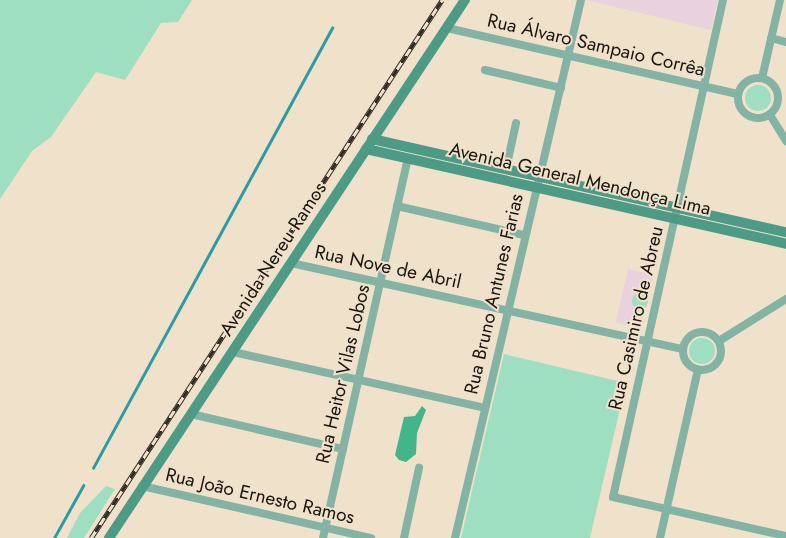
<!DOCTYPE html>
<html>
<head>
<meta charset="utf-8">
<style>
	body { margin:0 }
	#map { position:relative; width:786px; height:538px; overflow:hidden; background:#f0e1cb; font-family:Jost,sans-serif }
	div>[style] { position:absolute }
	.education>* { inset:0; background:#e9d2dd; transform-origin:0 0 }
	.green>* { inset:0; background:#9edfc1 }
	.round { border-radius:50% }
	.forest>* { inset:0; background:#44b58a }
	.stream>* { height:2.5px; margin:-1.25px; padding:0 1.25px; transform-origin:1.25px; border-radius:1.25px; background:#2b9ca4 }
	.street>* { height:8px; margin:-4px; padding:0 4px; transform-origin:4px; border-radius:4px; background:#83b3a5 }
	.street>.ring { margin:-4px; padding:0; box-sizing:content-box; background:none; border:8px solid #83b3a5; border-radius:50% }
	.secondary>* { height:10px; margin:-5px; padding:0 5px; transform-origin:5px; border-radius:5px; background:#4d9a87 }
	.rail>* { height:4.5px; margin-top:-2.25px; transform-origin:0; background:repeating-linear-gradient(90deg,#f0e1cb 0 8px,#322b22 0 16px); box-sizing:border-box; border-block:1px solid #322b22 }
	span { translate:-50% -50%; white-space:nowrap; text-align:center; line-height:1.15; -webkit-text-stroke:4px #f0e1cb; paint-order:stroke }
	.street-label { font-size:19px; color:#1a140d }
</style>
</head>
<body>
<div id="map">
	<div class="education">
		<i style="clip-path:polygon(586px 0,718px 0,711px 30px)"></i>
		<i style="left:628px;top:269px;width:26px;height:55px;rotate:13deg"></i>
	</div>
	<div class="green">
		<i style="clip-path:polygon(0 0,192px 0,178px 22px,161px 23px,125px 80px,96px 72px,51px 137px,32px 151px,0 199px)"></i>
		<i class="round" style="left:745px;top:85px;width:26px;height:26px"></i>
		<i class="round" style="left:632px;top:293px;width:16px;height:16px"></i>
		<i class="round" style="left:689px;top:338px;width:26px;height:26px"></i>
		<i style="clip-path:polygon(504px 354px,626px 383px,590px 538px,461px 538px)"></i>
		<i style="clip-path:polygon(106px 486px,115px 489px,84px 538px,67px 538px,80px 513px)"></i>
	</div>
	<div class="forest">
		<i style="clip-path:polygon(422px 406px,426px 410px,417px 433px,416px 454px,406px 462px,399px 460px,395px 455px,404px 417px,415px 416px)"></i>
	</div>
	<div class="stream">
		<i style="left:93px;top:468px;width:501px;rotate:-61.49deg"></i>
		<i style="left:54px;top:538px;width:60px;rotate:-60.9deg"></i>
	</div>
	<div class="street">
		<i style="left:723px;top:0;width:509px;rotate:102.48deg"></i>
		<i style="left:613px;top:497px;width:177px;rotate:12.7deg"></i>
		<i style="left:447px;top:28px;width:298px;rotate:12.8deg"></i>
		<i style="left:771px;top:38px;width:16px;rotate:15deg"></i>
		<i style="left:485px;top:70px;width:78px;rotate:13.3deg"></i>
		<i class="ring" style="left:738px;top:78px;width:32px;height:32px"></i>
		<i style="left:762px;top:78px;width:80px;rotate:-77deg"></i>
		<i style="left:770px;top:115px;width:31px;rotate:58deg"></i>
		<i style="left:506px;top:169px;width:47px;rotate:-77.7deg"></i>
		<i style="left:397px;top:206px;width:130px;rotate:12.9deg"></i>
		<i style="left:291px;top:263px;width:401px;rotate:12.4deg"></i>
		<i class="ring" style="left:683px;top:332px;width:30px;height:30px"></i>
		<i style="left:719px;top:341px;width:79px;rotate:-32.1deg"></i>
		<i style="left:233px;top:352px;width:258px;rotate:12.5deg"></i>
		<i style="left:191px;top:414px;width:156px;rotate:13deg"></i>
		<i style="left:142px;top:486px;width:235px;rotate:12.8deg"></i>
		<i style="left:323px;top:538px;width:388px;rotate:-77.4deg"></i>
		<i style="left:404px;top:538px;width:72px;rotate:-77.9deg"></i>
		<i style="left:455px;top:538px;width:553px;rotate:-76.82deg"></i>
		<i style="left:660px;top:538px;width:172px;rotate:-77.3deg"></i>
	</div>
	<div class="secondary">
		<i style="left:372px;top:139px;width:424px;rotate:12.7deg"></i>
		<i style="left:366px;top:149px;width:431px;rotate:12.7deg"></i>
		<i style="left:109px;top:538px;width:645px;rotate:-56.51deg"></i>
	</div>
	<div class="rail">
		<i style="left:91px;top:538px;width:642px;rotate:-56.88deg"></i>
	</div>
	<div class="street-label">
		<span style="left:596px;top:45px;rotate:13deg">Rua Álvaro Sampaio Corrêa</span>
		<span style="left:580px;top:179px;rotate:13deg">Avenida General Mendonça Lima</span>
		<span style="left:273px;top:259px;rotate:-57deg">Avenida Nereu Ramos</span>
		<span style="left:388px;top:267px;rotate:12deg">Rua Nove de Abril</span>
		<span style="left:494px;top:294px;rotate:-77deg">Rua Bruno Antunes Farias</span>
		<span style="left:636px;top:318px;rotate:-77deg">Rua Casimiro de Abreu</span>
		<span style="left:343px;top:374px;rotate:-77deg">Rua Heitor Vilas Lobos</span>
		<span style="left:260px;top:496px;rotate:13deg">Rua João Ernesto Ramos</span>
	</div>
</div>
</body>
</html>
